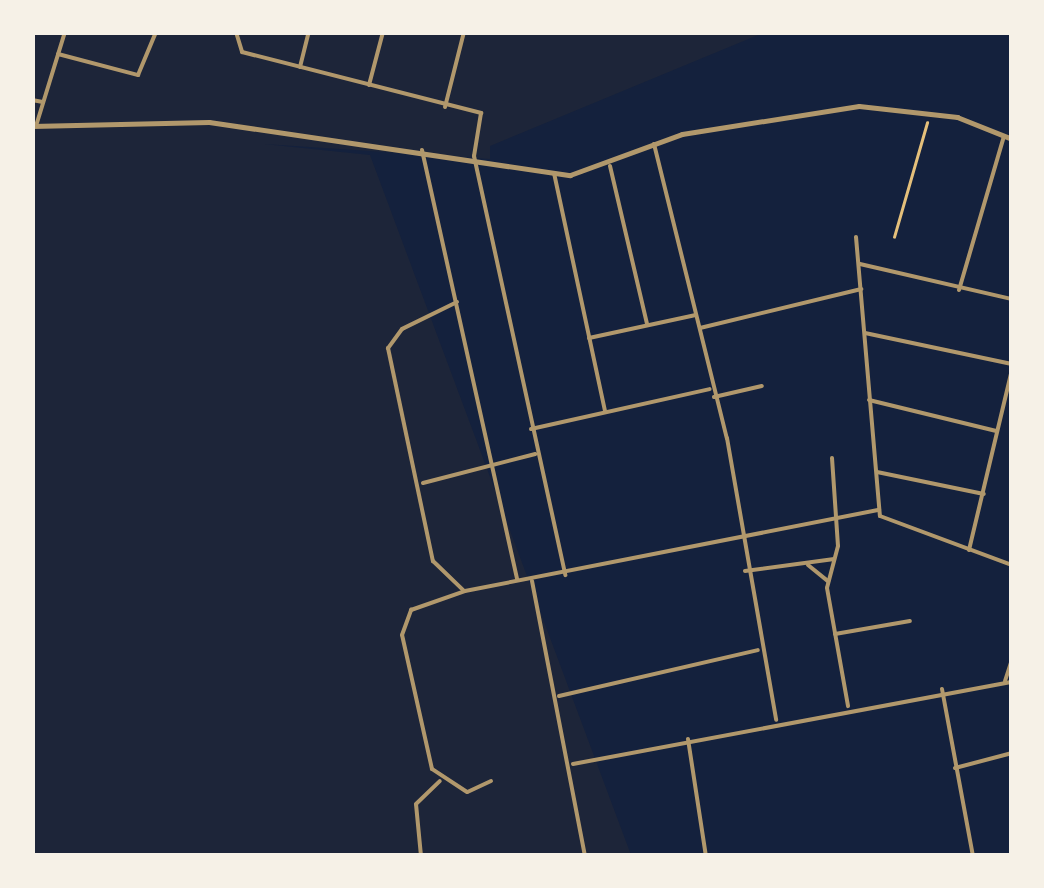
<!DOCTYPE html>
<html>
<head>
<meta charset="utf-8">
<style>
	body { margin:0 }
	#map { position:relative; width:1044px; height:888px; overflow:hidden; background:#14213d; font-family:Manrope,sans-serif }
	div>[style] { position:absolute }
	.green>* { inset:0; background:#1d2539 }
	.path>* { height:2.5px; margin:-1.25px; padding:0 1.25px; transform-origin:1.25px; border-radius:1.25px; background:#e5c07b }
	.minor>* { height:4px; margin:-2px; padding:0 2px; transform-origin:2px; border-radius:2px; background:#b1986c }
	.tertiary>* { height:5px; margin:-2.5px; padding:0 2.5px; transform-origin:2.5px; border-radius:2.5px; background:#b1986c }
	span { translate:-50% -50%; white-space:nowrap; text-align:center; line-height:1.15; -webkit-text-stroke:10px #f6f1e7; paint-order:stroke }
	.frame { position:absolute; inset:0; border:35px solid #f6f1e7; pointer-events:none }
</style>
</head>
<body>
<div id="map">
	<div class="green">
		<i style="clip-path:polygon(32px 33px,763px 33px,490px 146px,490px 159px,264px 144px,370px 155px,631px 855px,33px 855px)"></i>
	</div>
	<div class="path">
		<i style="left:894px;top:237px;width:119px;rotate:-73.9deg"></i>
	</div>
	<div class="minor">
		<i style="left:236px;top:32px;width:21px;rotate:73deg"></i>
		<i style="left:242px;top:52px;width:247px;rotate:14.3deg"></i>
		<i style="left:481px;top:113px;width:44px;rotate:99.2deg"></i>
		<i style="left:474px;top:156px;width:429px;rotate:77.7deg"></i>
		<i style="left:58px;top:54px;width:83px;rotate:14.7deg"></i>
		<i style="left:138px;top:75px;width:47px;rotate:-67.3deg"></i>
		<i style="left:300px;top:67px;width:36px;rotate:-76deg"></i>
		<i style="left:369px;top:85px;width:55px;rotate:-75.2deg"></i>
		<i style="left:32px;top:100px;width:11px;rotate:10deg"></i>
		<i style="left:445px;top:107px;width:77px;rotate:-75.8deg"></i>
		<i style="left:36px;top:126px;width:98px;rotate:-72.9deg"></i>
		<i style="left:654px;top:144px;width:303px;rotate:76.1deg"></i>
		<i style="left:727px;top:438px;width:286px;rotate:80.1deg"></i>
		<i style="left:422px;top:150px;width:439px;rotate:77.5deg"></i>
		<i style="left:610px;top:166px;width:162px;rotate:76.8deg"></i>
		<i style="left:554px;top:173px;width:243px;rotate:77.9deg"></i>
		<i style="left:856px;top:237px;width:280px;rotate:85.1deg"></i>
		<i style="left:880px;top:516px;width:141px;rotate:20.4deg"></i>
		<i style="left:860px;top:264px;width:156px;rotate:13deg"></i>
		<i style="left:959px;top:290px;width:160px;rotate:-73.7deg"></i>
		<i style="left:457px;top:302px;width:61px;rotate:153.9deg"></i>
		<i style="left:402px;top:329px;width:24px;rotate:126deg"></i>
		<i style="left:388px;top:348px;width:218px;rotate:78.1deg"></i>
		<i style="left:433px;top:561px;width:42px;rotate:44deg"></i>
		<i style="left:700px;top:328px;width:166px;rotate:-13.6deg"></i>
		<i style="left:865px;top:333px;width:150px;rotate:11.9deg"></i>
		<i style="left:589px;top:338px;width:108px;rotate:-12.2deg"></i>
		<i style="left:714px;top:397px;width:49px;rotate:-12.9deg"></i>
		<i style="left:869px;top:400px;width:131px;rotate:13.7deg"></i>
		<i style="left:531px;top:429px;width:183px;rotate:-12.6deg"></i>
		<i style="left:832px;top:458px;width:88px;rotate:86.1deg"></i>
		<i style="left:838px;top:546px;width:43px;rotate:104.7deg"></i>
		<i style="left:827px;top:588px;width:120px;rotate:79.9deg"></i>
		<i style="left:877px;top:472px;width:109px;rotate:11.6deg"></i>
		<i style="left:423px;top:483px;width:116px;rotate:-14.5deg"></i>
		<i style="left:969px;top:550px;width:185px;rotate:-76.6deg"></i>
		<i style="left:808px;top:565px;width:26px;rotate:39deg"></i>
		<i style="left:745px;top:571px;width:90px;rotate:-7.7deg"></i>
		<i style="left:532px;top:581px;width:280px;rotate:79.1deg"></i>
		<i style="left:835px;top:634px;width:76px;rotate:-9.8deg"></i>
		<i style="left:1005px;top:681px;width:23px;rotate:-72deg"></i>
		<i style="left:942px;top:689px;width:170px;rotate:79.5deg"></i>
		<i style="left:559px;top:696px;width:204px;rotate:-13deg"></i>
		<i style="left:688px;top:739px;width:118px;rotate:81.3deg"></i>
		<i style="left:573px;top:764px;width:447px;rotate:-10.6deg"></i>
		<i style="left:955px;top:768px;width:59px;rotate:-14.7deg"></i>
		<i style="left:491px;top:781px;width:26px;rotate:155deg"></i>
		<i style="left:467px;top:792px;width:42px;rotate:-146.7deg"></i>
		<i style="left:432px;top:769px;width:137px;rotate:-102.6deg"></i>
		<i style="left:402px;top:635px;width:27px;rotate:-70deg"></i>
		<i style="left:411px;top:610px;width:57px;rotate:-19.4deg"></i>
		<i style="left:465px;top:591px;width:422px;rotate:-11.1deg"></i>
		<i style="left:421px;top:856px;width:52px;rotate:-95.5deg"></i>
		<i style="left:416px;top:804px;width:33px;rotate:-44deg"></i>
	</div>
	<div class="tertiary">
		<i style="left:32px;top:126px;width:177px;rotate:-1.3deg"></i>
		<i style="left:209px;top:122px;width:365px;rotate:8.4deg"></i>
		<i style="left:570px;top:175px;width:119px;rotate:-20.1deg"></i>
		<i style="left:682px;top:134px;width:179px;rotate:-9deg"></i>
		<i style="left:859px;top:106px;width:99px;rotate:6.4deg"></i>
		<i style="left:957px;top:117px;width:59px;rotate:21.8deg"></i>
	</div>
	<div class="frame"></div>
</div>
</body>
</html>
